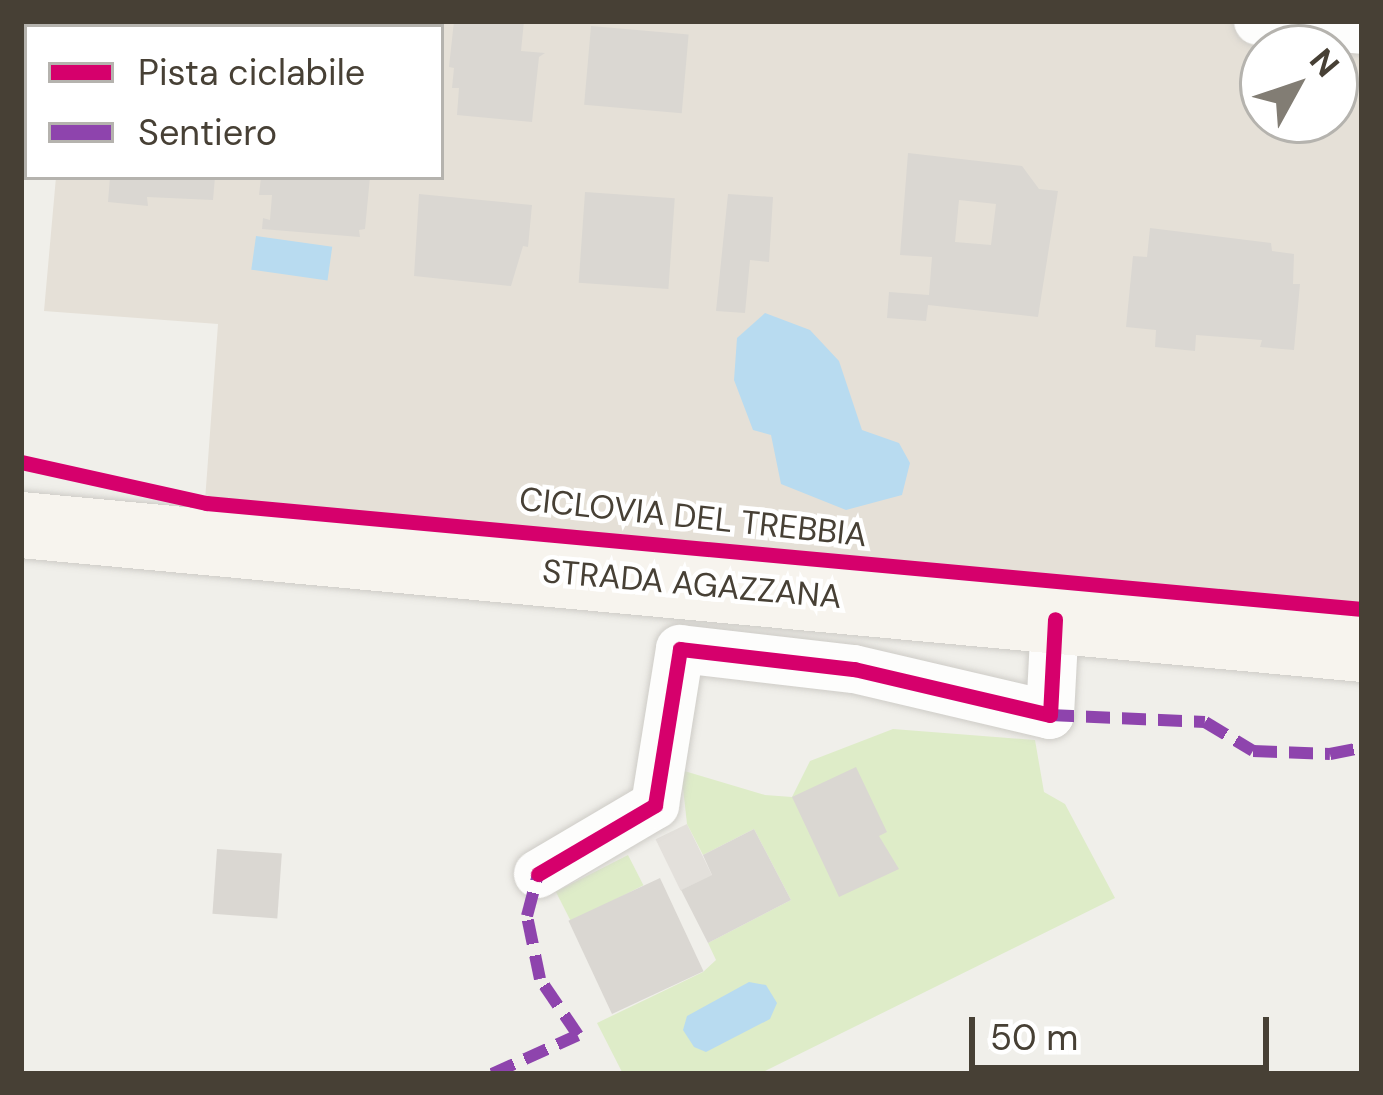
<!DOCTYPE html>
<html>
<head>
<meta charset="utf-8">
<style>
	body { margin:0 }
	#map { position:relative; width:1383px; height:1095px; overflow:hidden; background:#f0efea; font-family:"DM Sans",sans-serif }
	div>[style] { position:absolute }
	.residential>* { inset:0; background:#e5e0d7 }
	.industrial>* { inset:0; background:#e3e0db; transform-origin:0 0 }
	.green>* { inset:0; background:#deecc8; transform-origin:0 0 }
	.water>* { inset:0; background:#b8dbf0; transform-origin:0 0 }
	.building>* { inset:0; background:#dad7d2; transform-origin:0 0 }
	.roads { filter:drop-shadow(0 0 3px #ceccc7) drop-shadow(0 0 3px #ceccc7) }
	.minor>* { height:48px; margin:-24px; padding:0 24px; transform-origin:24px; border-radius:24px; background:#fdfdfc }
	.secondary>* { height:66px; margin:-33px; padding:0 33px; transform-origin:33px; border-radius:33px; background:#f7f4ee }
	.quiet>* { height:12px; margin-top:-6px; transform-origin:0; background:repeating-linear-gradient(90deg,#8e44ad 0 24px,transparent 0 36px) }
	.cycleway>* { height:15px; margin:-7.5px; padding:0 7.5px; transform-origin:7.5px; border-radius:7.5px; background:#d6006c }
	span { translate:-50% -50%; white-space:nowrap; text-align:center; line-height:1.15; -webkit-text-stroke:9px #fff; paint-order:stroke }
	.street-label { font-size:33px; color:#474035 }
	.frame { position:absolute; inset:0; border:24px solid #474035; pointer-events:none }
	.legend { position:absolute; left:24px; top:24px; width:420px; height:156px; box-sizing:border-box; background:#fff; border:3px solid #b5b3ae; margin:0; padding:15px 21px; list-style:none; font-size:36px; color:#474035 }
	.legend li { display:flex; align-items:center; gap:24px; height:60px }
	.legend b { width:60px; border:3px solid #b5b3ae }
	.north { position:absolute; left:1239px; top:24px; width:120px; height:120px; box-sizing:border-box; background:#fff; border:3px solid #b5b3ae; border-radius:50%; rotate:50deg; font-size:33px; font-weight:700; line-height:48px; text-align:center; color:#474035 }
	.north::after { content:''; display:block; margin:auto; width:42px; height:54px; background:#827d74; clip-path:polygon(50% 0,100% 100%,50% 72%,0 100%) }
	.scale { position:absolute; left:969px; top:1017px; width:300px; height:54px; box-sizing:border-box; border:6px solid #474035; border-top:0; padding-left:15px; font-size:36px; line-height:42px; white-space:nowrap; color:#474035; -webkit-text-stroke:9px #fff; paint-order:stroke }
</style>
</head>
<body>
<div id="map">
	<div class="residential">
		<i style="clip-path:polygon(evenodd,70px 21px,1362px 21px,1362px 633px,203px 528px,218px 324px,44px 311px,56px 177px,441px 177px,441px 27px,69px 27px,70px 21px,1263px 48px,1335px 48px,1335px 120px,1263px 120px,1263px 48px)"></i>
	</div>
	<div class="industrial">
		<i style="left:687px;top:824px;width:57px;height:35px;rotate:64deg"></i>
	</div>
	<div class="green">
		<i style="clip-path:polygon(893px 729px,1035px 740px,1044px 792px,1065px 804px,1115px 898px,759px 1074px,623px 1074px,597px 1023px,703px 972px,716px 960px,708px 943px,791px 900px,754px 829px,703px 855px,687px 824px,681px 770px,765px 795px,792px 797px,810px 761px)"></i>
		<i style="left:628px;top:855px;width:34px;height:81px;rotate:63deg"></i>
	</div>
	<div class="water">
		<i style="left:256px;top:236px;width:77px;height:34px;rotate:8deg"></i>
		<i style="clip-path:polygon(765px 313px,810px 330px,839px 361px,862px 430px,899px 443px,910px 463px,902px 495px,846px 510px,781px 484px,771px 435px,753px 430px,734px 380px,737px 338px)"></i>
		<i style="clip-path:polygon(749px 982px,766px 985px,777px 1003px,770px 1019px,706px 1052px,694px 1047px,683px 1030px,687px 1016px)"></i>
	</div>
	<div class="building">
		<i style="left:94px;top:21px;width:115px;height:6px"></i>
		<i style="left:276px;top:21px;width:101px;height:6px"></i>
		<i style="clip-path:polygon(454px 21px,524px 21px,521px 51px,545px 53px,539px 57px,532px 122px,457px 115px,459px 88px,452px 88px,454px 68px,449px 67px)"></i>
		<i style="left:591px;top:26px;width:98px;height:79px;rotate:5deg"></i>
		<i style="clip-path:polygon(evenodd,908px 153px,1022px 166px,1039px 189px,1058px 191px,1038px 317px,928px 305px,926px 321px,887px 318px,889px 292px,929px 295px,932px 257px,900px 255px,908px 153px,959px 200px,996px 204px,991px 245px,955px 242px,959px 200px)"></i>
		<i style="clip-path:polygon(110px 177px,215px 177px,213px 200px,147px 197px,148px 206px,108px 202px)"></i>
		<i style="clip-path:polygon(261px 177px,370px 177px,365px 229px,359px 230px,360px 237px,262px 229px,263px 218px,270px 220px,272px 195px,259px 195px)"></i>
		<i style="left:585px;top:192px;width:90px;height:91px;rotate:4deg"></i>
		<i style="clip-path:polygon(419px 194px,532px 205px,528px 247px,523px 246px,511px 286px,414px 276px)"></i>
		<i style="clip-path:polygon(728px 194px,773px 197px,769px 262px,750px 260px,745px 313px,716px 311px)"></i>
		<i style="clip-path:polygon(1150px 228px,1271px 243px,1272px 251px,1294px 254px,1293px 284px,1300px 284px,1294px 350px,1260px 347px,1262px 340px,1196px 335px,1195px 351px,1155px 347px,1156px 330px,1126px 327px,1133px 256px,1147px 257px)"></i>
		<i style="clip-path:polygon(856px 767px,887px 832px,879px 836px,899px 869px,839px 897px,792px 797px)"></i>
		<i style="clip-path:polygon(754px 829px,791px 900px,708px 943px,681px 890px,712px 875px,703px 855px)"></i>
		<i style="left:217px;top:849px;width:65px;height:65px;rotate:4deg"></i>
		<i style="left:660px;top:878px;width:103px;height:101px;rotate:65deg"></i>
	</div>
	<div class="roads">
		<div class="minor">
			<i style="left:1258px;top:21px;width:104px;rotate:4.9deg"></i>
			<i style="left:538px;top:874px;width:136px;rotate:-30.5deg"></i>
			<i style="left:655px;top:805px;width:158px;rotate:-80.9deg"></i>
			<i style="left:680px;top:649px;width:175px;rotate:6.6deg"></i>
			<i style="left:854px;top:669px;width:201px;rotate:13.2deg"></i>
			<i style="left:1050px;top:715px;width:96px;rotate:-87deg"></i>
		</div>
		<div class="secondary">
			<i style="left:21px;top:525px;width:1347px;rotate:5.28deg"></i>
		</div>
	</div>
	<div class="quiet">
		<i style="left:1050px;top:715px;width:155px;rotate:2.6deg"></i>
		<i style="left:1205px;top:722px;width:56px;rotate:31.1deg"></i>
		<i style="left:1253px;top:751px;width:77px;rotate:2.2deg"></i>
		<i style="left:1330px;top:754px;width:33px;rotate:-11deg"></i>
		<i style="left:492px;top:1074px;width:94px;rotate:-24.4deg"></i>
		<i style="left:578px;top:1035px;width:68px;rotate:-124.2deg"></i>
		<i style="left:540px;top:979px;width:64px;rotate:-101.7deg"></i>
		<i style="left:527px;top:916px;width:43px;rotate:-75.3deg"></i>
	</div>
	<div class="cycleway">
		<i style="left:21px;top:462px;width:189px;rotate:12.5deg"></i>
		<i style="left:206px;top:503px;width:1161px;rotate:5.24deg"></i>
		<i style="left:538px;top:874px;width:136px;rotate:-30.5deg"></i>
		<i style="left:655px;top:805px;width:158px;rotate:-80.9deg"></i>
		<i style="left:680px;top:649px;width:175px;rotate:6.6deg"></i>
		<i style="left:854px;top:669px;width:201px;rotate:13.2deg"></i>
		<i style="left:1050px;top:715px;width:96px;rotate:-87deg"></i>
	</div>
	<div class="street-label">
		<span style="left:693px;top:517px;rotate:6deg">CICLOVIA DEL TREBBIA</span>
		<span style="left:692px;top:584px;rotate:5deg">STRADA AGAZZANA</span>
	</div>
	<div class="frame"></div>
	<ul class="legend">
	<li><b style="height:15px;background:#d6006c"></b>Pista ciclabile</li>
	<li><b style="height:15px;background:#8e44ad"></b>Sentiero</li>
	</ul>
	<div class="north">N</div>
	<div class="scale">50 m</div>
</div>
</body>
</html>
